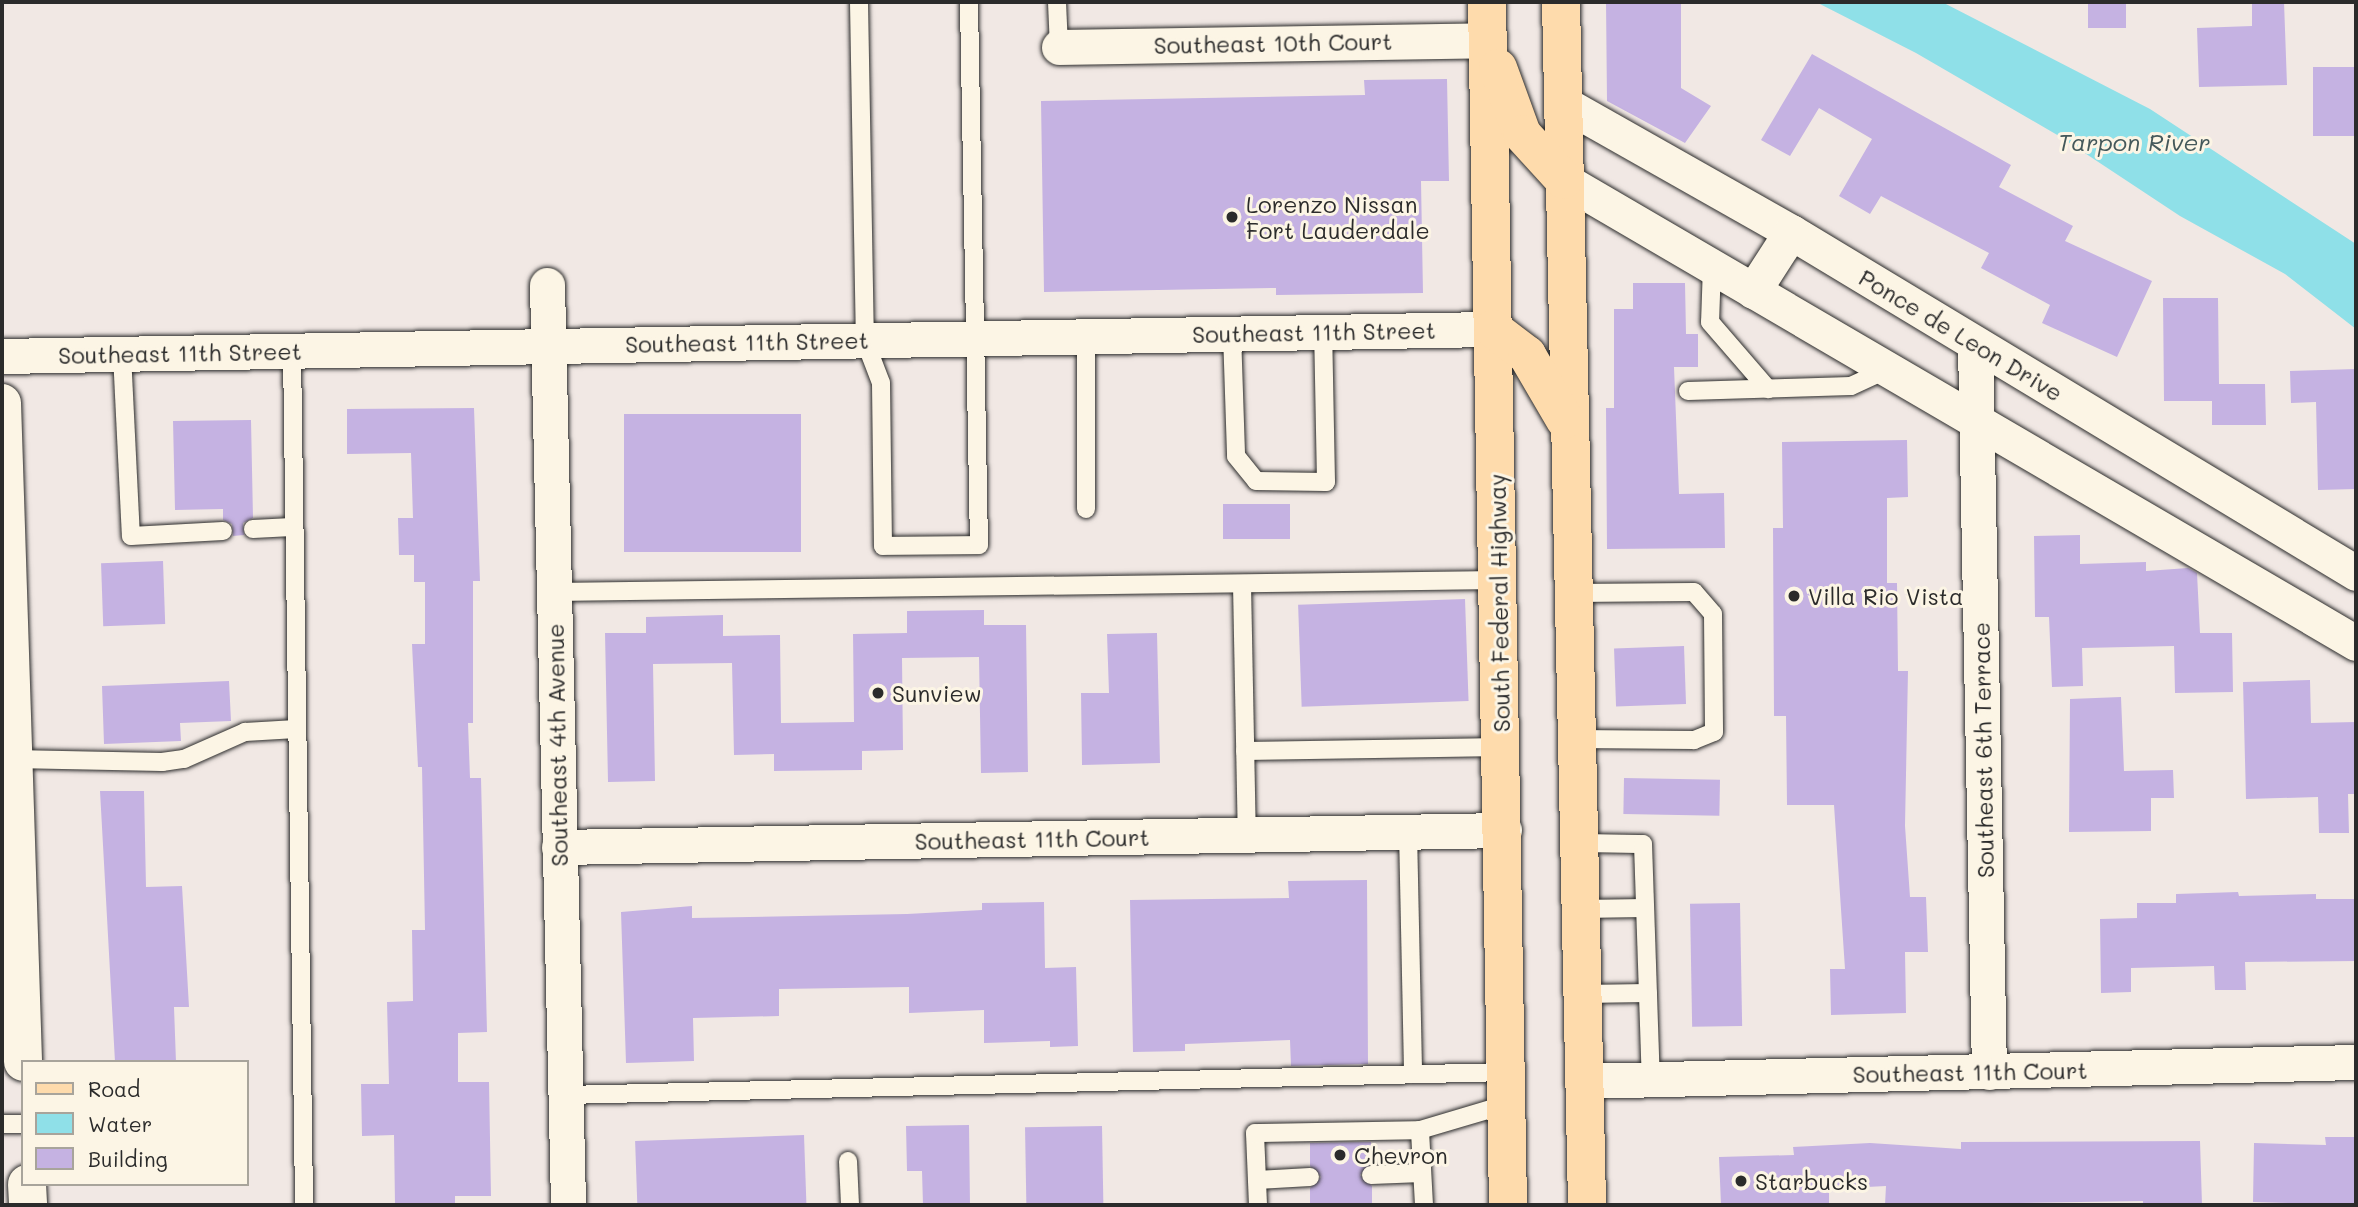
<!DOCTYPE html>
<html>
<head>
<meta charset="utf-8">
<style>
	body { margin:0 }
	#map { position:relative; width:2358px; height:1207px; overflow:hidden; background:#f1e8e4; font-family:Mali,sans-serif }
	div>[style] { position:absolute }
	.water>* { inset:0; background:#8fe0e8 }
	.building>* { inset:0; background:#c5b2e2; transform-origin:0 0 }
	.roads { filter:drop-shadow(0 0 2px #2b2b2b) drop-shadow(0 0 2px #2b2b2b) }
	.service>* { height:18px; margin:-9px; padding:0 9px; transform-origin:9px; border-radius:9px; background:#fcf5e5 }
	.minor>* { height:35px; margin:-17.5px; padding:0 17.5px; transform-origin:17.5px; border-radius:17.5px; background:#fcf5e5 }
	.secondary>* { height:38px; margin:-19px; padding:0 19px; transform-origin:19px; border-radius:19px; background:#fcf5e5 }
	.primary>* { height:38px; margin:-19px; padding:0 19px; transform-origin:19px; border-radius:19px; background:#fedbac }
	.dots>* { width:19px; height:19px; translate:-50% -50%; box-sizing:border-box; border:4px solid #fcf5e5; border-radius:50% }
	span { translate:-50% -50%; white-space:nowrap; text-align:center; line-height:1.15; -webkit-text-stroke:6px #fcf5e5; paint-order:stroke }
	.street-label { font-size:23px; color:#2b2b2b }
	.poi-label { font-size:23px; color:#2b2b2b }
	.left { translate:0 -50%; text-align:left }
	.water-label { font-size:24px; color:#44585a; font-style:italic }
	.frame { position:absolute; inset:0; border:4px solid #2b2b2b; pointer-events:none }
	.legend { position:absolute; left:21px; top:1060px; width:228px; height:126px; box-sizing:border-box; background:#fcf5e5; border:2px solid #a8a49b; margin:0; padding:9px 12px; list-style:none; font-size:21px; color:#2b2b2b }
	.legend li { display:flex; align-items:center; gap:14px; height:35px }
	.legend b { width:35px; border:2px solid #a8a49b }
</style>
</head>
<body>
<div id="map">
	<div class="water">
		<i style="clip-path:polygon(1816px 2px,1942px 2px,2150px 109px,2356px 244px,2356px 329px,2285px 274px,2180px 216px,2059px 136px,1916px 53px)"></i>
	</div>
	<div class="building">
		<i style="clip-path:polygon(1606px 2px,1681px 2px,1681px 88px,1711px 106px,1685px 143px,1607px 101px)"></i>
		<i style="left:2088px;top:2px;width:38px;height:26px"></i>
		<i style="clip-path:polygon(2252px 2px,2284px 2px,2287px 85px,2199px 87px,2197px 28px,2252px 26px)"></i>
		<i style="clip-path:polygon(1812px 54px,2011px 165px,1999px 187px,2073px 226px,2065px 241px,2152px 281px,2117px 357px,2042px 323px,2050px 305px,1981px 268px,1989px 253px,1881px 196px,1870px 214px,1839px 196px,1872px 139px,1819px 108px,1790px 156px,1761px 140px)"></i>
		<i style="left:2356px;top:67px;width:69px;height:43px;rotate:90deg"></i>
		<i style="clip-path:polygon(1447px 79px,1449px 181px,1421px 181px,1423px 293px,1276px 295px,1276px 288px,1044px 292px,1041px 101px,1365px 95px,1364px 80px)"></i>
		<i style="clip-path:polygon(1633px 283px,1685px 283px,1686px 334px,1698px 334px,1698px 367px,1674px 367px,1679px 494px,1724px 493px,1725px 548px,1607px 549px,1606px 408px,1614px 408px,1614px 309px,1633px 309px)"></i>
		<i style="clip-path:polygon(2163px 298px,2218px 298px,2219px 384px,2265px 384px,2266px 425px,2212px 425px,2212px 401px,2164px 401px)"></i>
		<i style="clip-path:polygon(2356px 369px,2356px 489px,2318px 490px,2316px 402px,2291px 403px,2290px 371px)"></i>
		<i style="clip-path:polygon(474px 408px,480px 581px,473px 581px,473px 723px,468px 723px,470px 778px,481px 778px,487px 1032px,458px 1033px,458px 1082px,489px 1082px,491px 1196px,455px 1196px,455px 1205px,395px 1205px,394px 1135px,362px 1136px,361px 1084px,389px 1084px,387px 1002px,413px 1001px,412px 930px,425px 930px,422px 767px,418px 767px,412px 644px,425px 644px,425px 582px,414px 582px,414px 555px,399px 555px,398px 518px,413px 518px,411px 453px,347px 454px,347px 409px)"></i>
		<i style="left:801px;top:414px;width:138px;height:177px;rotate:90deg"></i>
		<i style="clip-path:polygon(251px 420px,253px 518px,243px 523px,244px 535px,233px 536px,232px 524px,223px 520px,223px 509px,175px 510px,173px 421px)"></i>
		<i style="clip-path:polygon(1907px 440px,1908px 497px,1887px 498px,1887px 583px,1897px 583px,1898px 671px,1908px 671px,1905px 826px,1910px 897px,1926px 897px,1928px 952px,1905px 952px,1906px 1013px,1831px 1015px,1830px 969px,1845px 969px,1834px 805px,1787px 805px,1786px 716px,1774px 716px,1773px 528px,1783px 528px,1782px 442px)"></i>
		<i style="left:1223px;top:504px;width:67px;height:35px"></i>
		<i style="clip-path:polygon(2080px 535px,2080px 564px,2146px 562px,2146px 571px,2188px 568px,2197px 573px,2200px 633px,2232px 633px,2233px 692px,2175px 693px,2174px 646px,2082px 648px,2083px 686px,2052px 687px,2049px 617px,2035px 617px,2034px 536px)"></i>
		<i style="left:163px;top:561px;width:63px;height:62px;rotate:88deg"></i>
		<i style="left:1465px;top:599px;width:102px;height:167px;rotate:88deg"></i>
		<i style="clip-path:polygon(984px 610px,984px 625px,1026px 625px,1028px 772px,981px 773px,979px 657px,902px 658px,903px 750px,862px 751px,862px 770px,774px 771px,774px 754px,734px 755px,732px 663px,653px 664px,655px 781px,608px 782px,605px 633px,646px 633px,646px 617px,723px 615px,723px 636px,780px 635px,781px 723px,854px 722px,853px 634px,907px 633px,907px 611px)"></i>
		<i style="clip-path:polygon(1157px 633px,1160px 763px,1082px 765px,1081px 693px,1109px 693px,1107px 634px)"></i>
		<i style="left:1684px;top:646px;width:58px;height:70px;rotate:88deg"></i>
		<i style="clip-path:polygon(2310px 680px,2311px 723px,2356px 722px,2356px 794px,2348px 794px,2349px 833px,2319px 833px,2318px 797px,2246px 799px,2243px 682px)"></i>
		<i style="clip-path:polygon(229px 681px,231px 721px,180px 723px,181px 741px,104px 744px,102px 686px)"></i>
		<i style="clip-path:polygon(2121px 697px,2124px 771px,2173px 770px,2174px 798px,2151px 798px,2151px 831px,2069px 832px,2070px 699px)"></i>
		<i style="left:1624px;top:778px;width:96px;height:36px;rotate:1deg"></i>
		<i style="clip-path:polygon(100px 791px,144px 791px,146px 887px,182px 886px,189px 1007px,174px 1007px,176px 1062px,115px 1062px)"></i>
		<i style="clip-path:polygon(1367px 880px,1368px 1064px,1291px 1066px,1290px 1040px,1185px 1044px,1185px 1051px,1133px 1052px,1130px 900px,1289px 898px,1288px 881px)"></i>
		<i style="clip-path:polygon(2238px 892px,2239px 896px,2316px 894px,2316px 899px,2356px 899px,2356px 961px,2245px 962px,2246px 990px,2215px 990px,2214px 966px,2131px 968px,2131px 992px,2101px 993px,2100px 919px,2137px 918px,2137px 903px,2176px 903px,2176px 894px)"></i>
		<i style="clip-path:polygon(1044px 902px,1045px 968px,1076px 967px,1078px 1046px,1050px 1047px,1050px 1041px,984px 1043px,984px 1010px,909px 1013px,909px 987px,779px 989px,779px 1016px,693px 1018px,694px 1061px,626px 1063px,621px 912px,692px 906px,692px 918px,907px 914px,982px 910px,982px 903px)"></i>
		<i style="left:1740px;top:903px;width:123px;height:50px;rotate:89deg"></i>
		<i style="clip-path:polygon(969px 1125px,970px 1205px,923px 1205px,922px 1171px,907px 1171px,906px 1126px)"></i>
		<i style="left:1102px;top:1126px;width:79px;height:77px;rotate:89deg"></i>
		<i style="left:804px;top:1135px;width:70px;height:169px;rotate:88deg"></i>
		<i style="clip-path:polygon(2325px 1137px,2356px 1137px,2356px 1205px,2253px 1202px,2254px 1143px,2326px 1145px)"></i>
		<i style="clip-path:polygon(2200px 1141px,2202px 1205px,2143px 1205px,2143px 1201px,1885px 1205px,1886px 1186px,1829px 1189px,1829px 1205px,1721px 1205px,1719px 1157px,1794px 1155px,1793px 1147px,1870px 1143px,1961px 1149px,1961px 1142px)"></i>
		<i style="clip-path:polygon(1371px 1142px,1371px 1164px,1360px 1175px,1372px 1186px,1372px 1205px,1310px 1205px,1310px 1188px,1321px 1177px,1310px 1166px,1310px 1143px)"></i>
	</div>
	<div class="roads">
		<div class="service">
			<i style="left:859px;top:2px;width:339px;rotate:89deg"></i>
			<i style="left:865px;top:341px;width:45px;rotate:69.1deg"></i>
			<i style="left:881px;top:383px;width:163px;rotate:89.3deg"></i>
			<i style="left:883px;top:546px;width:96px;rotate:-0.6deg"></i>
			<i style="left:979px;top:545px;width:543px;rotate:-91.06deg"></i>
			<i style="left:1057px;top:2px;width:45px;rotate:87.5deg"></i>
			<i style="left:1712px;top:266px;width:56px;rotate:92deg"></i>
			<i style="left:1710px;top:322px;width:89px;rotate:49.1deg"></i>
			<i style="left:1232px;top:333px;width:123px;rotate:88.1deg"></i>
			<i style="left:1236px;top:456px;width:32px;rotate:51deg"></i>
			<i style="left:1256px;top:481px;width:70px;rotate:0.8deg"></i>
			<i style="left:1326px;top:482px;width:150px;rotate:-91.1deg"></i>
			<i style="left:1086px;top:336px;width:173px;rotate:90deg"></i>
			<i style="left:292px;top:351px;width:854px;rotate:89.19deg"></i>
			<i style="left:122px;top:354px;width:182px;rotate:87.2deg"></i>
			<i style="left:131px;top:536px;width:92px;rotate:-3.1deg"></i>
			<i style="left:1688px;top:391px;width:163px;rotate:-1.8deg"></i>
			<i style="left:1851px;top:386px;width:41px;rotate:-24.7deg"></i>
			<i style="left:253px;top:529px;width:39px;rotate:-3deg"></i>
			<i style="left:1242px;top:584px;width:251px;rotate:88.9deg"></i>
			<i style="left:553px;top:592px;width:946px;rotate:-0.73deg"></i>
			<i style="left:1573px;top:593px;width:121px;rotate:-0.5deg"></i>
			<i style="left:1694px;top:592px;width:29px;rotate:49deg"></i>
			<i style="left:1713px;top:614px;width:118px;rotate:89.5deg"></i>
			<i style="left:1714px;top:732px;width:22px;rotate:158deg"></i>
			<i style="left:1694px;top:740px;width:118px;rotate:-179.5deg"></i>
			<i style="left:1245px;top:751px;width:258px;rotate:-0.9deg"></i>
			<i style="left:13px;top:759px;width:149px;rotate:1.2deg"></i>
			<i style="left:162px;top:762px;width:22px;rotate:-8deg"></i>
			<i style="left:184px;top:759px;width:67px;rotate:-23.9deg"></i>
			<i style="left:245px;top:732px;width:51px;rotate:-3.4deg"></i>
			<i style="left:1408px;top:831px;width:243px;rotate:88.8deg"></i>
			<i style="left:1578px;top:843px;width:65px;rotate:0.9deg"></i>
			<i style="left:1643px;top:844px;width:235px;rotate:88.1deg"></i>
			<i style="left:1580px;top:909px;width:65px;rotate:-0.9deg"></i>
			<i style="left:1582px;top:994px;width:66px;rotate:-0.9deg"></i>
			<i style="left:566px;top:1095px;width:941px;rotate:-1.4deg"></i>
			<i style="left:2px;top:1124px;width:21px"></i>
			<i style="left:848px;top:1161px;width:44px;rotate:87.4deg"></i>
			<i style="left:1371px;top:1175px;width:51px;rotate:-2.2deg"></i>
			<i style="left:1257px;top:1180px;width:53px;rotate:-3.2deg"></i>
			<i style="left:1258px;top:1205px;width:72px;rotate:-92.4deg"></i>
			<i style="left:1255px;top:1133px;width:165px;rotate:-1deg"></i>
			<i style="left:1424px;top:1205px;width:75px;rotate:-93.1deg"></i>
			<i style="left:1420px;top:1130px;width:91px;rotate:-16.6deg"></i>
		</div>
		<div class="minor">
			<i style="left:1059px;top:47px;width:428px;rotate:-0.9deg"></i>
			<i style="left:1563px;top:103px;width:262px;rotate:29.5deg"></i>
			<i style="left:1791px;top:232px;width:660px;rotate:31.11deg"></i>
			<i style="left:1564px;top:180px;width:917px;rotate:30.31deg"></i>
			<i style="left:547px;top:285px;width:920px;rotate:88.69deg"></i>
			<i style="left:1753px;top:291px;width:70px;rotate:-57.2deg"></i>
			<i style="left:1975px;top:344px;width:728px;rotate:88.9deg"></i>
			<i style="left:2px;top:356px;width:1491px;rotate:-1.04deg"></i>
			<i style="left:559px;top:847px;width:945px;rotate:-1.03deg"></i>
			<i style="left:1583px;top:1081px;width:773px;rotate:-1.41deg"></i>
		</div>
		<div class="secondary">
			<i style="left:2px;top:403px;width:659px;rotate:88.17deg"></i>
			<i style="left:27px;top:1184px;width:21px;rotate:87deg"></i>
		</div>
		<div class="primary">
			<i style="left:1487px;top:2px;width:1203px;rotate:89deg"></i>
			<i style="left:1561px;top:2px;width:1203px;rotate:88.76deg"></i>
			<i style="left:1498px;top:68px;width:70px;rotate:70deg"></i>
			<i style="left:1522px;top:134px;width:62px;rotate:47.6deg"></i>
			<i style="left:1493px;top:329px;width:43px;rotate:37.4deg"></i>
			<i style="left:1527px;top:355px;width:75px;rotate:59.7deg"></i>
		</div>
	</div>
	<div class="dots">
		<i style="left:1232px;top:217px;background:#2b2b2b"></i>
		<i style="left:1794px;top:596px;background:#2b2b2b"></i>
		<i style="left:878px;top:693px;background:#2b2b2b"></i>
		<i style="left:1340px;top:1155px;background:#2b2b2b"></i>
		<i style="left:1741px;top:1181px;background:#2b2b2b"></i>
	</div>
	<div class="street-label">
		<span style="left:1273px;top:43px;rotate:-1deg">Southeast 10th Court</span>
		<span style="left:1314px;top:332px;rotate:-1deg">Southeast 11th Street</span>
		<span style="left:1961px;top:335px;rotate:31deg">Ponce de Leon Drive</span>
		<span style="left:747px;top:342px;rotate:-1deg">Southeast 11th Street</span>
		<span style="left:180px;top:353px;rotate:-1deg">Southeast 11th Street</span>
		<span style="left:1499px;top:603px;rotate:-91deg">South Federal Highway</span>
		<span style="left:557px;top:745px;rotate:-91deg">Southeast 4th Avenue</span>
		<span style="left:1983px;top:750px;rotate:-91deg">Southeast 6th Terrace</span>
		<span style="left:1032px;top:839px;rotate:-1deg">Southeast 11th Court</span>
		<span style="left:1970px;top:1072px;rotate:-1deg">Southeast 11th Court</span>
	</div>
	<div class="poi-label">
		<span class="left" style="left:1246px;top:217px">Lorenzo Nissan<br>Fort Lauderdale</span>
		<span class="left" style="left:1808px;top:596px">Villa Rio Vista</span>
		<span class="left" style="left:892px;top:693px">Sunview</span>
		<span class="left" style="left:1354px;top:1155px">Chevron</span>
		<span class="left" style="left:1755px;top:1181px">Starbucks</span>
	</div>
	<div class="water-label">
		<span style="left:2134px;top:142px">Tarpon River</span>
	</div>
	<div class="frame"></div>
	<ul class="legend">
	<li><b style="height:9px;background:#fedbac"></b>Road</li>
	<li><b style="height:19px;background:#8fe0e8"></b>Water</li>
	<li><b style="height:19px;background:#c5b2e2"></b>Building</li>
	</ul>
</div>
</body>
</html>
